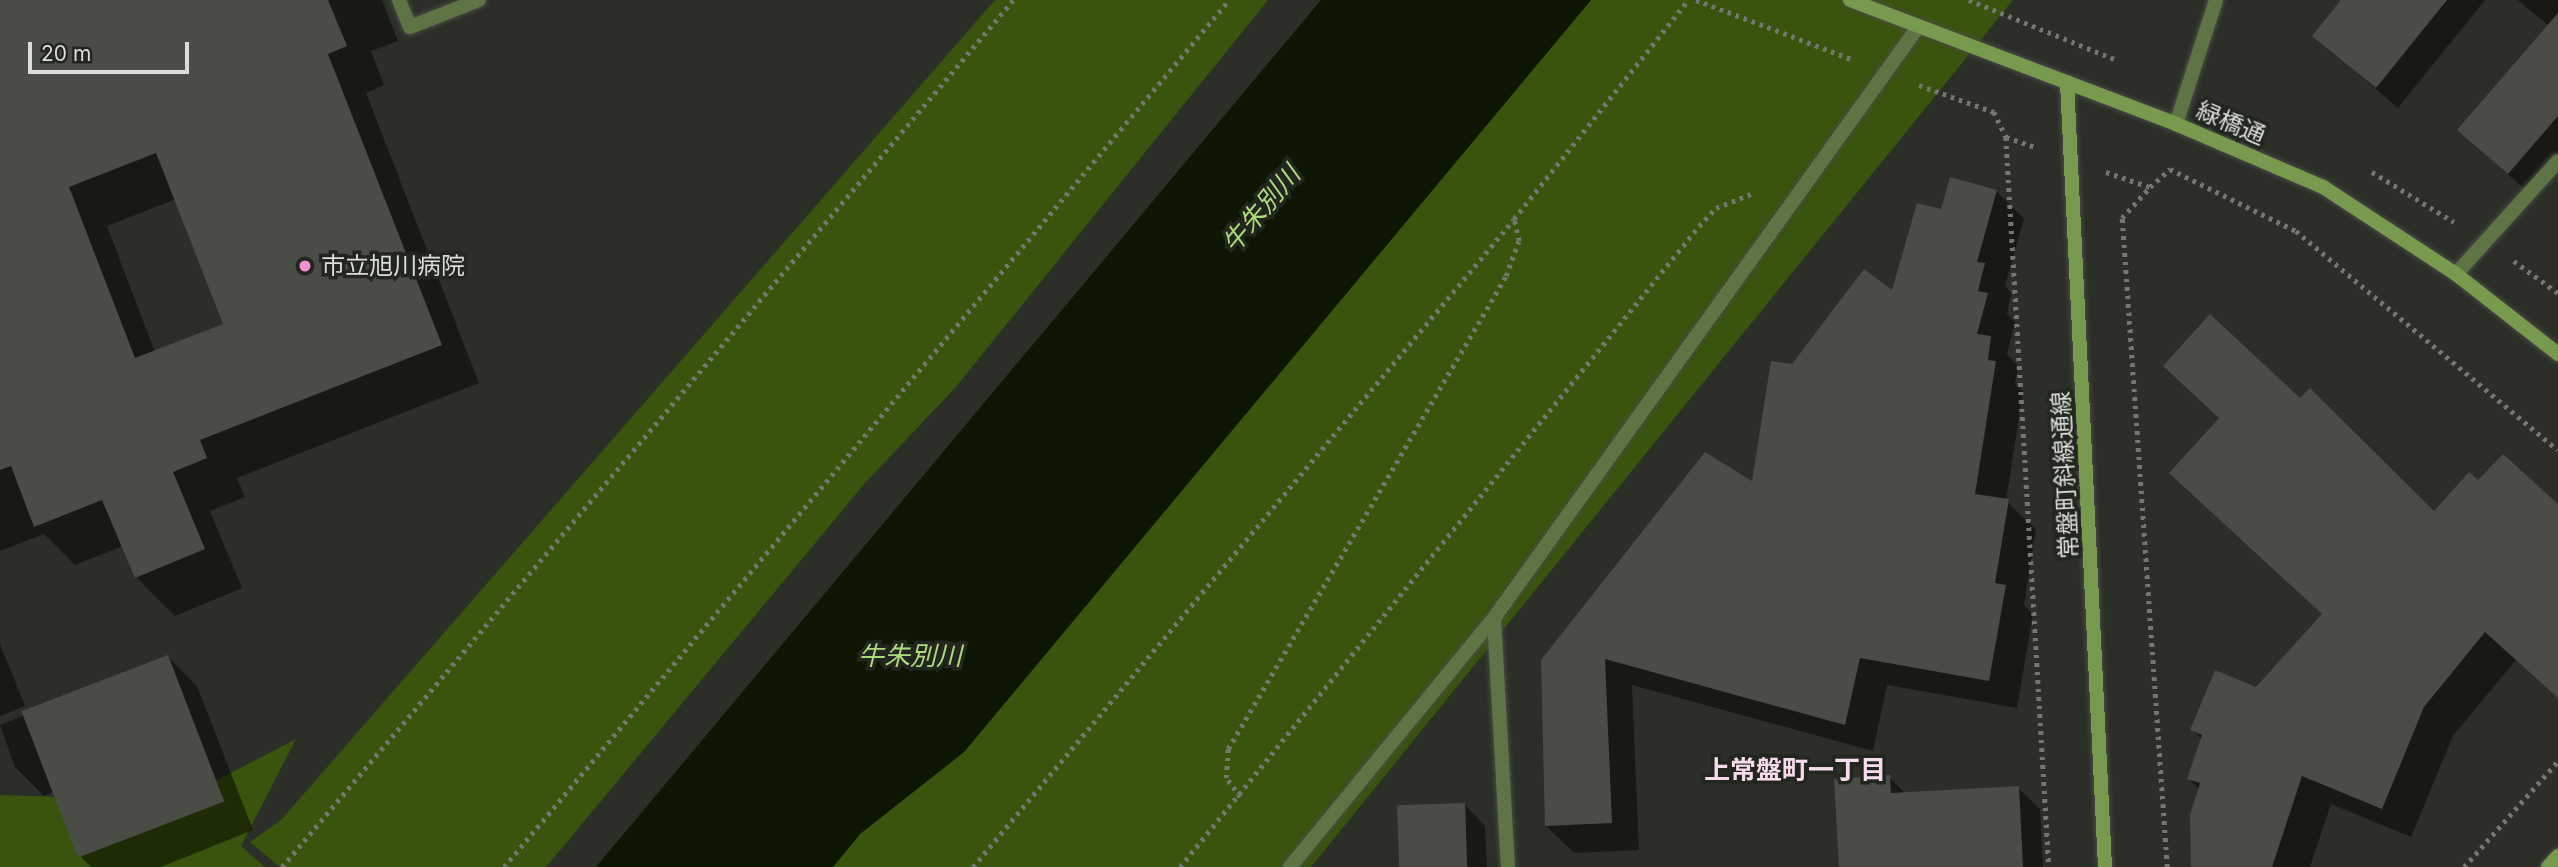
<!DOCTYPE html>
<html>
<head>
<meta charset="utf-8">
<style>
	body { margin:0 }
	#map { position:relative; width:2558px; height:867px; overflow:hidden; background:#2c2f28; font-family:Inter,"Noto Sans JP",sans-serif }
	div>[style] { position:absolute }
	.green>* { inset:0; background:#39540c }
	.water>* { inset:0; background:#0d1602 }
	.shadow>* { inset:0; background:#0007 }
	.building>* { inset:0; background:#494d45; transform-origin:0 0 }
	.path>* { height:4.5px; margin-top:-2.25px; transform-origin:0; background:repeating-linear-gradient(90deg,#757872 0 3.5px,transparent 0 8.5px) }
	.roads { filter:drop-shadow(0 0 2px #484b44) drop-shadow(0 0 2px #484b44) }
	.lane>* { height:14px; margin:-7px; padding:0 7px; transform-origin:7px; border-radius:7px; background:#5e7445 }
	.street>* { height:14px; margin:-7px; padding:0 7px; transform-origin:7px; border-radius:7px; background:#5e7445 }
	.secondary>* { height:14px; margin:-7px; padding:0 7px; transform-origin:7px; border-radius:7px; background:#789a4e }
	.dots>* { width:19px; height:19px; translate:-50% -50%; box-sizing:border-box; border:4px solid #22261e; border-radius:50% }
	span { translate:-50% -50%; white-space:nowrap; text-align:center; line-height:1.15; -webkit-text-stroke:7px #22261e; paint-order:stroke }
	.street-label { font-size:24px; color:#daddd8 }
	.poi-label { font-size:24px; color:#daddd8 }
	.left { translate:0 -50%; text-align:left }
	.water-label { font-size:26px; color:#aedb7a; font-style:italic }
	.neighbourhood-label { font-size:26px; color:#f7daec; font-weight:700 }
	.scale { position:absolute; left:28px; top:42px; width:161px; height:32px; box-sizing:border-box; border:4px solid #daddd8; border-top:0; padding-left:9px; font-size:21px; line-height:24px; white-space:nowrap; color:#daddd8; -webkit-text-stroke:5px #22261e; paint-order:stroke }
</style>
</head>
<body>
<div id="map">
	<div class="green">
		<i style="clip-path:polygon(995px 0,1268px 0,955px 388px,866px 482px,546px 867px,280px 867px,250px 842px,282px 819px)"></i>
		<i style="clip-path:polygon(1591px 0,2013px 0,1311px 867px,833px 867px,860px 834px,964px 752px)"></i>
		<i style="clip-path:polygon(296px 739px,241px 846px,265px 867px,0 867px,0 795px,177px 801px)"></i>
	</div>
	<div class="water">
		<i style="clip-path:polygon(1321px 0,1591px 0,964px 752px,860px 834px,833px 867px,596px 867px)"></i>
	</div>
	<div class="shadow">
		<i style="clip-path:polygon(evenodd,0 0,382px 0,398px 41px,371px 51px,384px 85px,366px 93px,479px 383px,237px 478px,245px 497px,210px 511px,242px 588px,175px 616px,136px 577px,123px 546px,75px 565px,44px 534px,0 551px,0 0,176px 199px,225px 325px,155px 352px,107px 226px,176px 199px)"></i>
		<i style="clip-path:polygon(2343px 0,2485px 0,2398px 108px,2314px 36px)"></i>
		<i style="clip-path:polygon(2518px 0,2558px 0,2558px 162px,2530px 194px,2459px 130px,2549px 26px)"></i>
		<i style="clip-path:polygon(1996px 191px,2024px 219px,2005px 286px,2011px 293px,2007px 314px,2015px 322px,2007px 354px,2018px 366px,2015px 384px,2023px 391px,2006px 501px,2036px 529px,2024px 605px,2033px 614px,2017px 708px,1887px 685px,1873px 751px,1632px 685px,1639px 850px,1574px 853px,1546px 826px,1542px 660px,1754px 484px,1792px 366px,1893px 293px,1943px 211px)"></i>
		<i style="clip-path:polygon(2165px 366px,2300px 400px,2434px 514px,2479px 483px,2558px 506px,2558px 698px,2516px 660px,2453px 736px,2411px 837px,2331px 804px,2310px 867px,2192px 867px,2200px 790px,2189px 779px,2202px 739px,2192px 729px,2256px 689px,2324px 615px,2171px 473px,2221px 419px)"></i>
		<i style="clip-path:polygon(0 644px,25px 706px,0 716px)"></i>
		<i style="clip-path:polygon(168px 657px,197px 686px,253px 830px,161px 867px,91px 867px,82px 858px,55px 791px,44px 796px,15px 767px,0 725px)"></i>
		<i style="clip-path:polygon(1889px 777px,1906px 794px,2018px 788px,2040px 809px,2043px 867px,1841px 867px)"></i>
		<i style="clip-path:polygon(1464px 804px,1485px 826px,1487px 867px,1401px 867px)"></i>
	</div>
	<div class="building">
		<i style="clip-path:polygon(evenodd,0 0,328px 0,347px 46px,328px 54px,442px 345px,200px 440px,207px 458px,173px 472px,205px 549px,135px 578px,102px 500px,34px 527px,11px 466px,0 470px,0 0,156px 153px,223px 324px,135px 358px,69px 187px,156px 153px)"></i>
		<i style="clip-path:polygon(2341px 0,2447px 0,2376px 88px,2312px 36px)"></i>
		<i style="clip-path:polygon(2558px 13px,2558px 116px,2508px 174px,2457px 130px)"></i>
		<i style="clip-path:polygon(1950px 177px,1997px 190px,1977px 262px,1985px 263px,1978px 291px,1988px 293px,1977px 334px,1991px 336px,1988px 360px,1996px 361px,1975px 494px,2009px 499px,1995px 583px,2006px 585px,1989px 681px,1860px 658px,1845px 725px,1605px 659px,1612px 823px,1545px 826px,1541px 660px,1705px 452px,1752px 481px,1771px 361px,1792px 364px,1864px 269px,1892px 290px,1917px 203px,1941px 209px)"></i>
		<i style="clip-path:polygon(2210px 314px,2300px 398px,2310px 388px,2434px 511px,2469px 472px,2478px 480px,2503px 454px,2558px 504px,2558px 698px,2485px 632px,2424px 707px,2382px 809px,2302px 776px,2272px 867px,2191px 867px,2190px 815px,2200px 783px,2187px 779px,2202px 735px,2190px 730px,2215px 670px,2256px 687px,2322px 614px,2169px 473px,2219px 418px,2163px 366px)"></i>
		<i style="left:168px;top:655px;width:157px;height:157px;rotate:69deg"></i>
		<i style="clip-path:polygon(1890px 775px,1891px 793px,2019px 786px,2023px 867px,1839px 867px,1834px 779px)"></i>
		<i style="left:1465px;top:803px;width:64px;height:68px;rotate:88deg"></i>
	</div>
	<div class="path">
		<i style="left:1696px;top:0;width:166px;rotate:20.8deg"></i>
		<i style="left:1969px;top:0;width:157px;rotate:22.1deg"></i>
		<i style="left:1919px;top:85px;width:80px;rotate:19.8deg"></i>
		<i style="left:1994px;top:112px;width:28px;rotate:64deg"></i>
		<i style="left:2006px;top:137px;width:731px;rotate:86.63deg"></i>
		<i style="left:2006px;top:137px;width:31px;rotate:19deg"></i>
		<i style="left:2106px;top:172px;width:46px;rotate:18.8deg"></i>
		<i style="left:2372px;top:172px;width:96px;rotate:31.4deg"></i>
		<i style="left:2514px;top:261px;width:54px;rotate:36deg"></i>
		<i style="left:1240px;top:797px;width:24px;rotate:-126deg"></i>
		<i style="left:1226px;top:778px;width:29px;rotate:-86deg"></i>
		<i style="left:1228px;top:749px;width:549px;rotate:-59.56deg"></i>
		<i style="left:1506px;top:276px;width:37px;rotate:-70deg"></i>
		<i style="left:1519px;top:241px;width:22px;rotate:-103deg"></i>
		<i style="left:282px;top:867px;width:1134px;rotate:-49.86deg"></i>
		<i style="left:504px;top:867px;width:1130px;rotate:-50.1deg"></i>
		<i style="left:973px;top:867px;width:844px;rotate:-50.14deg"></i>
		<i style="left:1514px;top:219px;width:280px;rotate:-51.5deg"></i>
		<i style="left:1180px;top:867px;width:825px;rotate:-51deg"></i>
		<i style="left:1699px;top:226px;width:25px;rotate:-47deg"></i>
		<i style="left:1716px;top:208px;width:40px;rotate:-22deg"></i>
		<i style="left:2167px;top:867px;width:651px;rotate:-93.97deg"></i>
		<i style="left:2122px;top:218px;width:42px;rotate:-47.9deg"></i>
		<i style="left:2150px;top:187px;width:27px;rotate:-42deg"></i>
		<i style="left:2170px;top:169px;width:140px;rotate:26.2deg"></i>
		<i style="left:2296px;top:231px;width:341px;rotate:39.9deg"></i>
		<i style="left:2464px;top:867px;width:142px;rotate:-48.4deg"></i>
	</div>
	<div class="roads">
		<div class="lane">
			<i style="left:399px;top:0;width:29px;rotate:68deg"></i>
			<i style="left:410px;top:27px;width:74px;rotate:-21.4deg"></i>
		</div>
		<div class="street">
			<i style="left:2176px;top:124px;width:130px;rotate:-72.1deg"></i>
			<i style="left:2456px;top:274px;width:152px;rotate:-47.9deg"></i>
			<i style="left:1494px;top:618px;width:249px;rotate:86.8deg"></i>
			<i style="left:1290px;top:867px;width:322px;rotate:-50.7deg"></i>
			<i style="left:1494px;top:618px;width:727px;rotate:-54.34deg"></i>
		</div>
		<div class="secondary">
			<i style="left:1850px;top:0;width:349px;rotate:20.8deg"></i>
			<i style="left:2176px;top:124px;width:160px;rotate:23.2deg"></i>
			<i style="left:2323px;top:187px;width:159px;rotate:33.2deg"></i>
			<i style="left:2456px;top:274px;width:130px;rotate:38.1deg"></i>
			<i style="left:2067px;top:82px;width:786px;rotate:87.23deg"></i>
			<i style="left:2548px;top:867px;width:15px;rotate:-48deg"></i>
		</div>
	</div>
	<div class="dots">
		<i style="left:305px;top:266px;background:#f391d5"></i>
	</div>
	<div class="street-label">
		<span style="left:2231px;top:123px;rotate:23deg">緑橋通</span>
		<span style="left:2065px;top:475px;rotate:-93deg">常盤町斜線通線</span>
	</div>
	<div class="poi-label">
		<span class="left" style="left:321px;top:266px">市立旭川病院</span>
	</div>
	<div class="water-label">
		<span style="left:1261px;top:209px;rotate:-50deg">牛朱別川</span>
		<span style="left:910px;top:656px">牛朱別川</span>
	</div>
	<div class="neighbourhood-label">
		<span style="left:1795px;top:770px">上常盤町一丁目</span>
	</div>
	<div class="scale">20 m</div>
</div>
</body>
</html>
